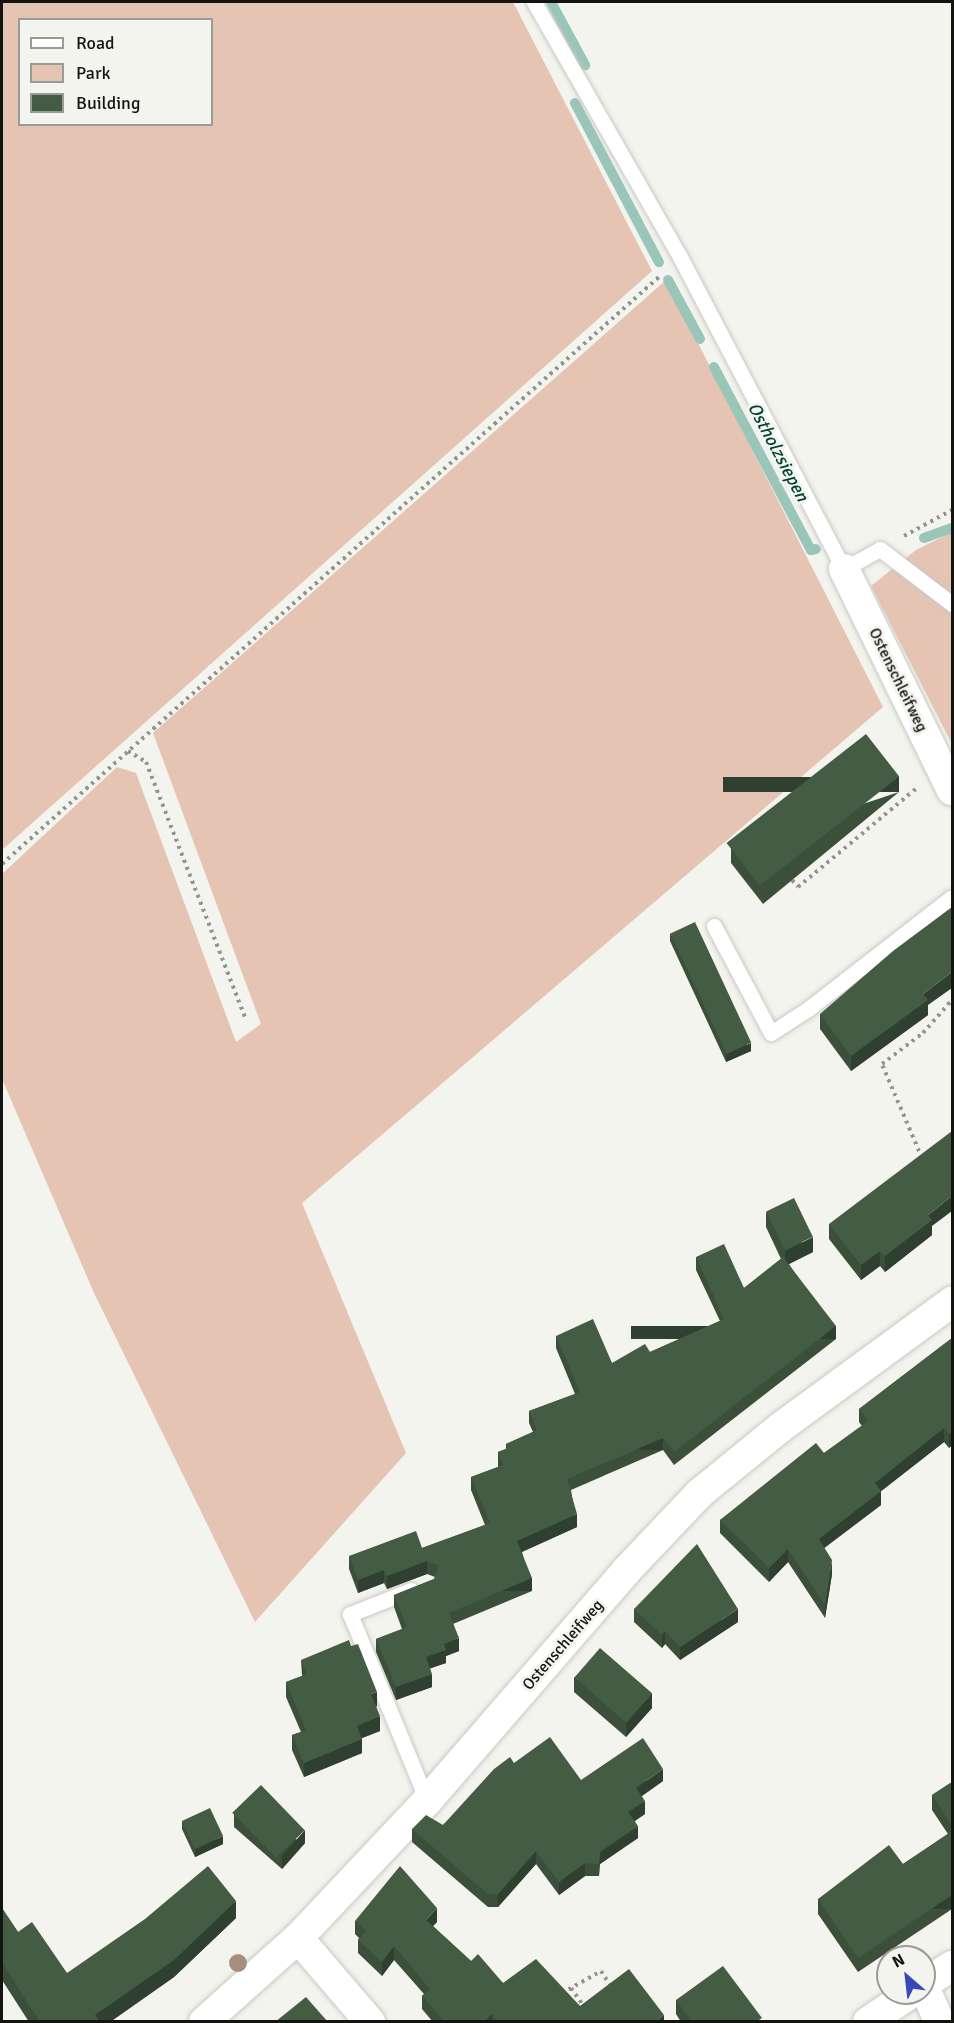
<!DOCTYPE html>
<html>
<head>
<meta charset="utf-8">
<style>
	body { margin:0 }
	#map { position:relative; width:954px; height:2023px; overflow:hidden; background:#f4f4ef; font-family:Signika,sans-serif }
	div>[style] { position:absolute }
	.green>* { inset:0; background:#e6c4b3 }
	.stream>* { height:10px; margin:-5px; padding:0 5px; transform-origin:5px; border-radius:5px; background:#9ac5b9 }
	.path>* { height:4px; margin-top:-2px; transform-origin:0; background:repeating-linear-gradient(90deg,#949490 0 3px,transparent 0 7.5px) }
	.roads { filter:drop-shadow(0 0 2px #c9c9c4) drop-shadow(0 0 2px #c9c9c4) }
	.lane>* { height:15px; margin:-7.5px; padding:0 7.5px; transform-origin:7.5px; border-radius:7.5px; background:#fff }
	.street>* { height:30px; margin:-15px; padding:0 15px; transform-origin:15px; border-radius:15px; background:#fff }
	.trees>* { width:18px; height:18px; margin:-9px; border-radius:50%; background:#a78d7c }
	.wall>* { inset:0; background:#3b4f3a }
	.shaded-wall>* { inset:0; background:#304030; transform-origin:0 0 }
	.building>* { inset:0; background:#455c44; transform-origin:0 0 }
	span { translate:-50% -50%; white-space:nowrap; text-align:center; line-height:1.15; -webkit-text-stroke:6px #f4f4ef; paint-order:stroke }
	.street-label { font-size:16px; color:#131312 }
	.water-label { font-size:18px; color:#004135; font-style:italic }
	.frame { position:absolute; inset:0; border:3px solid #131312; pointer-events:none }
	.legend { position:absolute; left:18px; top:18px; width:195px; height:108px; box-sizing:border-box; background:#f4f4ef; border:2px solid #9a9a97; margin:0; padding:8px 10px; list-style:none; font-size:18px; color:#131312 }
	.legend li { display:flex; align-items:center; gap:12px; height:30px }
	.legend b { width:30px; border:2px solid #9a9a97 }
	.north { position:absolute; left:876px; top:1945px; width:60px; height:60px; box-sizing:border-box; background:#f4f4ef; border:2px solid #9a9a97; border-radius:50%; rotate:332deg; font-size:16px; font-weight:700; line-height:24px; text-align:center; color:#131312 }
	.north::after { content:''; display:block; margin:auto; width:21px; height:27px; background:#3848bb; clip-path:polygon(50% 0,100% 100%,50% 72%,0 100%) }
</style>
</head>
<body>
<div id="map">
	<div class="green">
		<i style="clip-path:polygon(evenodd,2px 2px,513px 2px,652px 271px,2px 850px,2px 2px,20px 20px,212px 20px,212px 124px,20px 124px,20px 20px)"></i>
		<i style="clip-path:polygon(666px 280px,883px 707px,302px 1203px,406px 1453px,255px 1622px,94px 1293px,2px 1079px,2px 874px,117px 767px,136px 773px,236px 1042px,261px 1024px,153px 733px)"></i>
		<i style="clip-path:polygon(952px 532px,952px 744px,871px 586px,916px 550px)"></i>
	</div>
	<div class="stream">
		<i style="left:551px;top:2px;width:72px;rotate:61.6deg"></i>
		<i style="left:575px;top:103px;width:180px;rotate:62.2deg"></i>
		<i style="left:668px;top:280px;width:67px;rotate:61.5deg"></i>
		<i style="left:714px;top:367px;width:207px;rotate:62.1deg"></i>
		<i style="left:811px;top:550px;width:5px;rotate:-11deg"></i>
		<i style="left:924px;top:538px;width:30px;rotate:-20deg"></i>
	</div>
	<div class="path">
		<i style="left:904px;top:536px;width:55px;rotate:-28.4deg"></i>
		<i style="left:128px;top:751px;width:21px;rotate:31deg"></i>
		<i style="left:146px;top:762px;width:277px;rotate:68.8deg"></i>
		<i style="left:2px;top:864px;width:884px;rotate:-41.79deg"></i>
		<i style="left:792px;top:880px;width:9px;rotate:49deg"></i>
		<i style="left:798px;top:887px;width:155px;rotate:-39.8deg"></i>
		<i style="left:922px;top:1158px;width:102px;rotate:-113.1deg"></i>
		<i style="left:882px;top:1064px;width:51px;rotate:-37.1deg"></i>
		<i style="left:923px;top:1033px;width:44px;rotate:-48.7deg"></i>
		<i style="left:571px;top:1988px;width:24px;rotate:55deg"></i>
		<i style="left:562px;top:1993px;width:45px;rotate:-29.4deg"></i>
		<i style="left:601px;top:1971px;width:20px;rotate:57deg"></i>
	</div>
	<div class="roads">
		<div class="lane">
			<i style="left:534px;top:2px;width:294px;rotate:60.2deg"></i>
			<i style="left:680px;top:257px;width:352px;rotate:62.3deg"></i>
			<i style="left:844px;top:569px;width:41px;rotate:-29.1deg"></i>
			<i style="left:880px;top:549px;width:91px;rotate:37.4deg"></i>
			<i style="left:714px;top:926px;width:121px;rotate:62deg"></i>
			<i style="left:771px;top:1033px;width:44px;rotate:-33deg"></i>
			<i style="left:808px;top:1009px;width:182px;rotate:-37.9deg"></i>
			<i style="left:411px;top:1590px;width:66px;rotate:158.5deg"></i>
			<i style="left:350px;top:1614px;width:202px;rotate:67.6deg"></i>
		</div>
		<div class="street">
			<i style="left:844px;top:569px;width:246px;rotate:64deg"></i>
			<i style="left:298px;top:1938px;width:111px;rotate:49.4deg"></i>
			<i style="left:924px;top:1984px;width:33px;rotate:-33deg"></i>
			<i style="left:924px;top:1986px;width:39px;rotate:67deg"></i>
			<i style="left:204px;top:2022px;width:126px;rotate:-41.8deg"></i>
			<i style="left:298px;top:1938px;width:188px;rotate:-46.7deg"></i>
			<i style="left:427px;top:1801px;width:304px;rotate:-49.1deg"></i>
			<i style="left:626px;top:1571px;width:108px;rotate:-46.5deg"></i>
			<i style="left:700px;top:1493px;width:104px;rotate:-39.2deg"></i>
			<i style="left:781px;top:1427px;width:212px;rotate:-36.2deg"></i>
			<i style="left:868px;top:2022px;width:52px;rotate:-34deg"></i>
		</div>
	</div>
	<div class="trees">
		<i style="left:238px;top:1963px"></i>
	</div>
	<div class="wall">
		<i style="clip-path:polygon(899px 792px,763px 904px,731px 863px,731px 848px)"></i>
		<i style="clip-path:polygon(670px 933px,751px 1051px,726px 1062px,670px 941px)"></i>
		<i style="clip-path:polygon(928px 1005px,928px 1015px,851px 1071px,820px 1029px,820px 1014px)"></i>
		<i style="clip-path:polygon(766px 1212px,813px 1252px,789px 1264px,836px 1339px,674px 1465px,663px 1450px,571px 1490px,577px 1527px,522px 1552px,532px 1591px,453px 1624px,459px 1651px,446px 1656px,446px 1663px,430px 1668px,432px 1687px,396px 1700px,376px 1652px,376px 1639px,402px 1629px,394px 1607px,394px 1595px,434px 1579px,435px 1577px,427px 1574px,387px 1589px,384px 1583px,358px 1593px,349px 1569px,349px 1556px,422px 1548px,485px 1525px,471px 1490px,471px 1477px,498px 1467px,498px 1452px,506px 1449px,506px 1444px,533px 1432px,529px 1423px,529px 1411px,575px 1394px,556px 1348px,556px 1336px,612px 1363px,650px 1352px,720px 1321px,696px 1270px,696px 1257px,744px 1288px,781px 1259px,766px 1227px)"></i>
		<i style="clip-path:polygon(829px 1224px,932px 1226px,932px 1235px,885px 1272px,880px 1266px,861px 1280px,829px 1239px)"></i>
		<i style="clip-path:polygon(952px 1338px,952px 1445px,949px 1448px,944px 1442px,881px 1491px,881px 1505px,824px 1548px,832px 1574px,825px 1618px,788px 1562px,769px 1582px,720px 1533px,720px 1520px,824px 1453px,862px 1426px,859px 1422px,859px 1409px)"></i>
		<i style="clip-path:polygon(634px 1609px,738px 1622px,680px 1660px,665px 1644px,662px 1648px,634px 1622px)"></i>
		<i style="clip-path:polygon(301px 1660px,377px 1706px,376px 1707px,380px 1731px,362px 1738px,362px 1753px,304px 1777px,292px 1750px,292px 1735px,301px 1732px,286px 1697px,286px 1682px,302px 1676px)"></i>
		<i style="clip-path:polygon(574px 1677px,652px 1708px,626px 1737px,574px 1692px)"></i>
		<i style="clip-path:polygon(514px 1763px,581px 1780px,663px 1781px,642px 1796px,645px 1814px,635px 1821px,638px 1838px,600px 1864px,599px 1876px,585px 1876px,559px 1895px,536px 1864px,498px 1907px,488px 1907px,412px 1842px,412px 1829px,443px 1825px)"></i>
		<i style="clip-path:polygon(952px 1782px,952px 1909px,858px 1972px,818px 1914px,818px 1899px,903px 1864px,948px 1834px,932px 1810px,932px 1795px)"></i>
		<i style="clip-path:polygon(234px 1814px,305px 1843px,282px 1869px,234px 1827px)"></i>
		<i style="clip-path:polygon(182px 1821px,223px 1844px,195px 1857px,182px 1829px)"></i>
		<i style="clip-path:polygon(2px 1908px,18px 1932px,67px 1973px,236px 1918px,174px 1977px,110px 2022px,29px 2022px,2px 1980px)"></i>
		<i style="clip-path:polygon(355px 1921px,437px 1922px,433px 1926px,471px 1961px,503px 1983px,580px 2006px,664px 2022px,433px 2022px,422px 2009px,422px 1996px,424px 1994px,394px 1960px,382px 1976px,358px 1953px,358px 1940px,359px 1938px,355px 1934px)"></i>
		<i style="clip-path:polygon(676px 2000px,762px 2022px,681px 2022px,676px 2014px)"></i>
	</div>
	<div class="shaded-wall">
		<i style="left:899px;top:777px;width:15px;height:176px;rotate:90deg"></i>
		<i style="clip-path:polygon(952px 972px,952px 988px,928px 1005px,928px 1015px,851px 1071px,851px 1056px,923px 994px)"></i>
		<i style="clip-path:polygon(751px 1043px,751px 1051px,726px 1062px,726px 1054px)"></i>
		<i style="clip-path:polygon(952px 1196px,952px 1211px,932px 1226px,932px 1235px,885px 1272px,885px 1256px,928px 1215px)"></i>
		<i style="clip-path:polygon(813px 1237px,813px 1252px,785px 1266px,785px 1251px)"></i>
		<i style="clip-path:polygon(880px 1251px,880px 1266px,861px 1280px,861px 1265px)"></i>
		<i style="left:836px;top:1326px;width:13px;height:205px;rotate:90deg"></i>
		<i style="clip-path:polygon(944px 1428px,944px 1442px,875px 1496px,875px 1483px)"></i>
		<i style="clip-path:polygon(952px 1432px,952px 1445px,949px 1448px,949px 1434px)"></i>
		<i style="left:663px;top:1438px;width:12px;height:104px;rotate:90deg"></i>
		<i style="clip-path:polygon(881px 1491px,881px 1505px,819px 1552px,819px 1539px)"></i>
		<i style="clip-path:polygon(577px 1514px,577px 1527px,517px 1554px,517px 1541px)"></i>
		<i style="clip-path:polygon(788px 1549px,788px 1562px,769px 1582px,769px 1568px)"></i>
		<i style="clip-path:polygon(832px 1560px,832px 1574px,825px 1618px,825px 1605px)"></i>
		<i style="clip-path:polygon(427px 1561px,427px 1574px,387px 1589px,387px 1576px)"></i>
		<i style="clip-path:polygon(384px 1570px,384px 1583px,358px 1593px,358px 1580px)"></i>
		<i style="left:532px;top:1578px;width:13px;height:90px;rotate:90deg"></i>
		<i style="clip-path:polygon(738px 1609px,738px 1622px,680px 1660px,680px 1647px)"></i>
		<i style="clip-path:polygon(665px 1631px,665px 1644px,662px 1648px,662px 1635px)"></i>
		<i style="clip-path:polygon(459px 1638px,459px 1651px,446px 1656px,446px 1663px,426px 1670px,426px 1657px,444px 1644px)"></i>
		<i style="clip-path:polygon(432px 1674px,432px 1687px,396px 1700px,396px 1687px)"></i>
		<i style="clip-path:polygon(377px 1692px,377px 1706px,371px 1709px,371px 1694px)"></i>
		<i style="clip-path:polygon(652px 1693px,652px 1708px,626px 1737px,626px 1722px)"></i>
		<i style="clip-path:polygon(380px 1716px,380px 1731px,357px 1740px,357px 1726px)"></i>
		<i style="clip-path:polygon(362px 1739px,362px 1753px,304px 1777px,304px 1763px)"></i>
		<i style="clip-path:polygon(663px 1769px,663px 1781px,636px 1800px,636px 1788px)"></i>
		<i style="clip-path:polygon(645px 1801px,645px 1814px,628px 1825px,628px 1812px)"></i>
		<i style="clip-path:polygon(638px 1826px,638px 1838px,600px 1864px,599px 1876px,600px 1852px)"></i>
		<i style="clip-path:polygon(305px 1830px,305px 1843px,282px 1869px,282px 1856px)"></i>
		<i style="clip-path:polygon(223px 1836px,223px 1844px,195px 1857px,195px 1849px)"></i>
		<i style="clip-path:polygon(536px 1851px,536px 1864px,498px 1907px,498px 1894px)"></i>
		<i style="clip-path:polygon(585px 1863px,585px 1876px,559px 1895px,559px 1882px)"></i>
		<i style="left:952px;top:1895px;width:14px;height:113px;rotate:90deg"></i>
		<i style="clip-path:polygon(236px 1901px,236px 1918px,174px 1977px,110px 2022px,95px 2022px,95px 2015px)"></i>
		<i style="clip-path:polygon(437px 1908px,437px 1922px,426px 1933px,426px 1920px)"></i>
		<i style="clip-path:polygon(394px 1946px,394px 1960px,382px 1976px,382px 1962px)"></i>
		<i style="clip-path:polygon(492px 2014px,492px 2022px,484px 2022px)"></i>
		<i style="clip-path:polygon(664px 2015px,664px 2022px,655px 2022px)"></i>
	</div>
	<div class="building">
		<i style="left:866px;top:734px;width:54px;height:177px;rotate:52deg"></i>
		<i style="clip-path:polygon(952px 907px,952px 972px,923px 994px,928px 1000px,851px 1056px,820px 1014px,893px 951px)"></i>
		<i style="left:695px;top:922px;width:133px;height:27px;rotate:65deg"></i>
		<i style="clip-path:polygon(952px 1131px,952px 1196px,928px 1215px,932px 1220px,885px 1256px,880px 1251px,861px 1265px,829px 1224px)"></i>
		<i style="left:794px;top:1198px;width:43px;height:31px;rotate:64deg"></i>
		<i style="clip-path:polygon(724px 1244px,744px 1288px,783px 1257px,836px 1326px,674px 1452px,663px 1438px,567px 1479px,577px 1514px,517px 1541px,532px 1578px,449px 1613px,459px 1638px,444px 1644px,446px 1650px,426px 1657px,432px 1674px,396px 1687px,376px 1639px,407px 1627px,394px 1595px,434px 1579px,439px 1566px,427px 1561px,387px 1576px,384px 1570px,358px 1580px,349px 1556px,416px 1531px,422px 1548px,490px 1523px,471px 1477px,503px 1465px,498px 1452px,508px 1448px,506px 1444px,537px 1430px,529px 1411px,580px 1392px,556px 1336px,593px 1319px,612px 1363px,645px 1344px,650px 1352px,724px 1319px,696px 1257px)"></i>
		<i style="clip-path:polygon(952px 1338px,952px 1432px,949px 1434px,944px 1428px,875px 1483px,881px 1491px,819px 1539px,832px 1560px,825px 1605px,788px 1549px,769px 1568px,720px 1520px,816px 1443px,824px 1453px,868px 1421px,859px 1409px)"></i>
		<i style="clip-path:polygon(697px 1544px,738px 1609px,680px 1647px,665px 1631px,662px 1635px,634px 1609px)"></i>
		<i style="clip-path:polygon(349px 1640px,351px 1646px,358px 1644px,377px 1692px,371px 1694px,380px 1716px,357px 1726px,362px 1739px,304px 1763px,292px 1735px,306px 1730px,286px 1682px,307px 1674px,301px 1660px)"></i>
		<i style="left:600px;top:1648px;width:69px;height:39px;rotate:41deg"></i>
		<i style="clip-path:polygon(550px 1737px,581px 1780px,643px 1738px,663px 1769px,636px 1788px,645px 1801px,628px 1812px,638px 1826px,600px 1852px,599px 1864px,585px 1863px,559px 1882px,536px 1851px,498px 1894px,488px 1894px,412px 1829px,426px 1815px,443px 1825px,494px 1769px,510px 1757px,514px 1763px)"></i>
		<i style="clip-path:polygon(952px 1782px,952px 1826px,932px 1795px)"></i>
		<i style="left:261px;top:1785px;width:63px;height:40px;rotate:46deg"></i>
		<i style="left:210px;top:1808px;width:31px;height:31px;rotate:65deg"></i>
		<i style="clip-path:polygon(952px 1831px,952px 1895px,858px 1958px,818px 1899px,889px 1845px,903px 1864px)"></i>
		<i style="clip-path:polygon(208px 1866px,236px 1901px,174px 1960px,95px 2015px,100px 2022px,40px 2022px,2px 1963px,2px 1908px,18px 1932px,32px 1922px,67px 1973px,145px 1919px)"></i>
		<i style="clip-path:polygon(400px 1866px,437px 1908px,426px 1920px,471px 1961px,478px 1954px,503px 1983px,536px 1959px,580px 2006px,629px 1969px,664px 2015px,655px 2022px,498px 2022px,492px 2014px,484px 2022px,445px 2022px,422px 1996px,430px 1989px,394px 1946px,382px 1962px,358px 1940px,366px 1931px,355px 1921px)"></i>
		<i style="clip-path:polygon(723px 1966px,762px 2018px,756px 2022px,692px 2022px,676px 2000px)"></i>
		<i style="clip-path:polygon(306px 1997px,328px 2022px,275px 2022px)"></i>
	</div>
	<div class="street-label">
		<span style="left:898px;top:680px;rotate:64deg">Ostenschleifweg</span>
		<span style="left:563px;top:1645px;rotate:-49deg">Ostenschleifweg</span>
	</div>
	<div class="water-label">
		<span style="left:778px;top:452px;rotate:62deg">Ostholzsiepen</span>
	</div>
	<div class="frame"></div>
	<ul class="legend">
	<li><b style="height:8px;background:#fff"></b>Road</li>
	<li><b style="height:16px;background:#e6c4b3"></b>Park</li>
	<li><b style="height:16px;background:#455c44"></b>Building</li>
	</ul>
	<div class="north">N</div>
</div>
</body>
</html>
